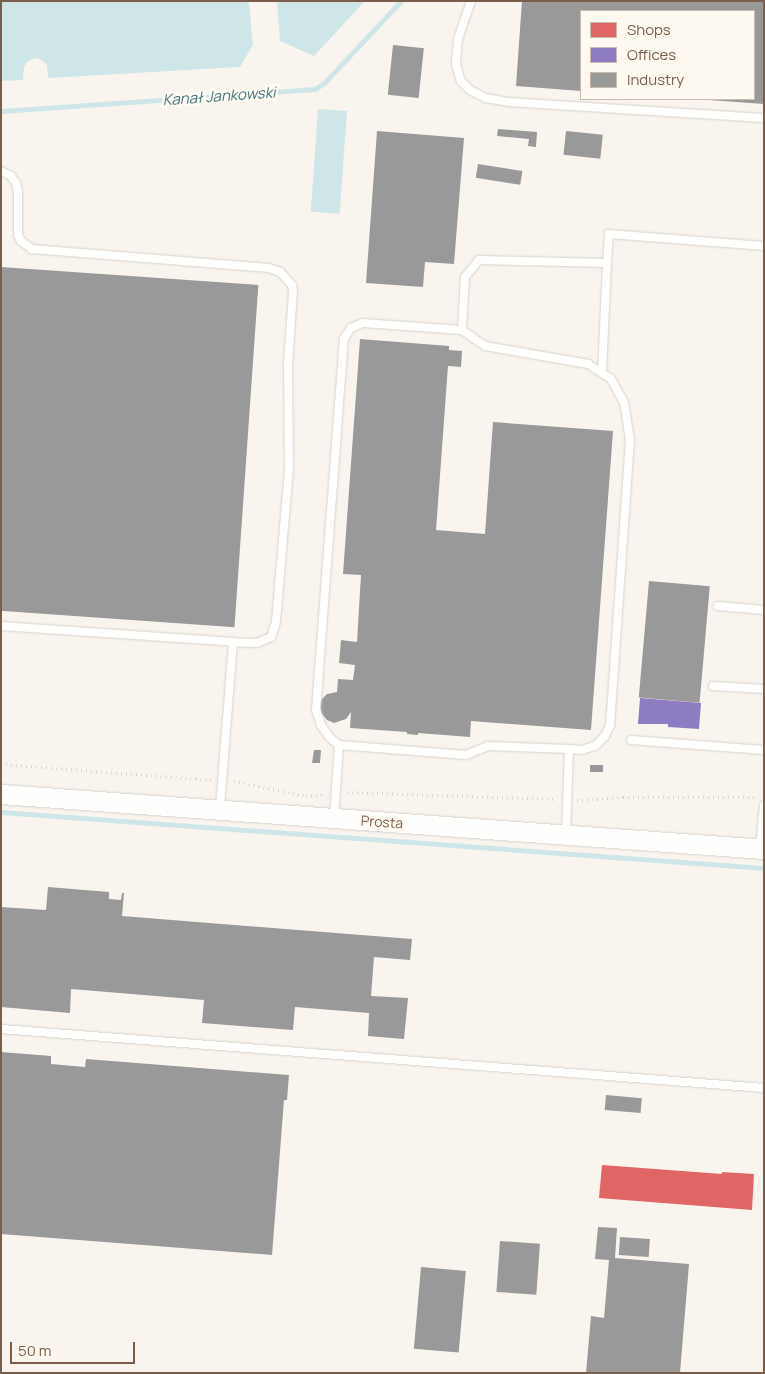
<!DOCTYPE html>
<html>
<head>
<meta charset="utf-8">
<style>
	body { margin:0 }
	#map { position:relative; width:765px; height:1374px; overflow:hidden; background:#f9f5ee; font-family:Manrope,sans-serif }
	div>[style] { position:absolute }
	.water>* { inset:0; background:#cfe6e9; transform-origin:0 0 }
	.shops>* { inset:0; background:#e06666 }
	.offices>* { inset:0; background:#8e7cc3 }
	.industry>* { inset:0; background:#999; transform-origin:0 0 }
	.stream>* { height:5px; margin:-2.5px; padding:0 2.5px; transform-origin:2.5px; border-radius:2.5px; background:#cfe6e9 }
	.path>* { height:3px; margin-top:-1.5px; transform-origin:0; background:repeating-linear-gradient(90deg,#dbd5cf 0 1px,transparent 0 5px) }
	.roads { filter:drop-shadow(0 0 1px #d8d2cc) drop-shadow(0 0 1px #d8d2cc) }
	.service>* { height:8px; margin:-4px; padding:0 4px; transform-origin:4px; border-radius:4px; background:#fefefc }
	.tertiary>* { height:19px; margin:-9.5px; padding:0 9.5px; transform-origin:9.5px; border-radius:9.5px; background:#fefefc }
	span { translate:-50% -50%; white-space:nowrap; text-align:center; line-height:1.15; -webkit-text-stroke:5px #fffaf1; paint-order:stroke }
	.street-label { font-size:14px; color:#795e4c }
	.water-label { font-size:15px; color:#427784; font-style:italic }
	.frame { position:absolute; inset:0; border:2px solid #795e4c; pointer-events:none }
	.legend { position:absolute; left:580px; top:10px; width:175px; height:90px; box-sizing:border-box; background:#fffaf1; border:1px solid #c9bcaf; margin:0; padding:6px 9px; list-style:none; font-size:15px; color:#795e4c }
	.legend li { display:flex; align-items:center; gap:10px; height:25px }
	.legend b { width:25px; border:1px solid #c9bcaf }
	.scale { position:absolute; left:10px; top:1342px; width:125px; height:22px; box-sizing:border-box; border:2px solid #795e4c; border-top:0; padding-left:6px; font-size:15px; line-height:18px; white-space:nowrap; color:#795e4c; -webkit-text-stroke:4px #fffaf1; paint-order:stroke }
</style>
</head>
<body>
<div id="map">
	<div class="water">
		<i style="clip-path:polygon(1px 1px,249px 1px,253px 45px,240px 67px,48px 78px,47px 65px,42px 60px,35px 58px,28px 61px,24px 67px,23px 80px,1px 81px)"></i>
		<i style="clip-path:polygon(277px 1px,365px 1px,314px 56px,280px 41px)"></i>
		<i style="left:318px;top:109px;width:29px;height:103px;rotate:4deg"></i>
	</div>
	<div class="shops">
		<i style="clip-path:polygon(602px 1165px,722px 1174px,722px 1172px,754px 1174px,752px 1210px,599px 1198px)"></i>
	</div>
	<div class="offices">
		<i style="clip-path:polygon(640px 698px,701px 703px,699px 729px,668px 727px,668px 724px,638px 724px)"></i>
	</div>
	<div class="industry">
		<i style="clip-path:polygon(522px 1px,764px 1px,764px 104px,709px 100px,754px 99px,754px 11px,581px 11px,581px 91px,516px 86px)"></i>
		<i style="left:393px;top:45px;width:31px;height:50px;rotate:6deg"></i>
		<i style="clip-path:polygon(498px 129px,537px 132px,536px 147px,528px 146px,529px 139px,497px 136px)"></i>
		<i style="clip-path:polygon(377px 131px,464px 138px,454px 264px,425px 262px,423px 287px,366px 283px)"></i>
		<i style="left:566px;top:131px;width:37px;height:24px;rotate:6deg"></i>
		<i style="left:478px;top:164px;width:45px;height:14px;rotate:9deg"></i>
		<i style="left:1px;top:267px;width:258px;height:343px;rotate:4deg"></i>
		<i style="clip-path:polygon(360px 339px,449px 346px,449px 350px,462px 351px,461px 367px,448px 366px,436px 530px,485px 534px,493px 422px,613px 431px,591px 730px,471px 721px,470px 737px,418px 733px,418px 735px,407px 734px,407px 732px,350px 728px,351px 712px,346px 719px,334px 723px,327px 720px,321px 713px,320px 704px,322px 699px,327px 694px,337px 692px,338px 679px,353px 680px,355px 665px,339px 663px,341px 640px,357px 642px,361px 575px,343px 574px)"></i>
		<i style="left:649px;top:581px;width:61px;height:117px;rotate:5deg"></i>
		<i style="clip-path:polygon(314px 750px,321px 750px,320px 763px,312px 763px)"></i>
		<i style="left:590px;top:765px;width:13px;height:7px"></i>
		<i style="clip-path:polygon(48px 887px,109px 892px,109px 899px,121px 900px,122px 893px,124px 893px,122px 916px,412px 939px,410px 960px,374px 957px,371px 996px,408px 998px,404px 1039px,368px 1036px,369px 1013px,295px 1007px,293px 1030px,202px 1023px,204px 1000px,71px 989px,70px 1013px,1px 1007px,1px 907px,46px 910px)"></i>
		<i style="clip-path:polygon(1px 1052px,51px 1056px,51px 1064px,85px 1067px,86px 1059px,289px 1075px,287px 1100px,284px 1100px,272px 1255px,1px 1234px)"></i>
		<i style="left:606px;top:1095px;width:36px;height:15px;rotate:5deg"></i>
		<i style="clip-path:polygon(598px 1227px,617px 1228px,615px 1258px,689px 1264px,680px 1373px,586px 1373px,591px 1316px,604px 1318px,609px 1260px,595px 1259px)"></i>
		<i style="left:620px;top:1237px;width:30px;height:18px;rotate:4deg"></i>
		<i style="left:500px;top:1241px;width:40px;height:51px;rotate:4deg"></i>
		<i style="left:421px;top:1267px;width:45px;height:82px;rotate:5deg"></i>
	</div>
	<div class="stream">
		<i style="left:1px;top:111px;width:315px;rotate:-4deg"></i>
		<i style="left:315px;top:89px;width:11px;rotate:-34deg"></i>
		<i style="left:324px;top:83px;width:112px;rotate:-46.8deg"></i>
		<i style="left:1px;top:812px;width:765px;rotate:4.2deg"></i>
	</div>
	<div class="path">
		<i style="left:1px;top:764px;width:213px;rotate:4.3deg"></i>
		<i style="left:234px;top:781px;width:74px;rotate:11.8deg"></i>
		<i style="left:306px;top:796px;width:20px;rotate:-6deg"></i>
		<i style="left:347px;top:792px;width:208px;rotate:1.9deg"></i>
		<i style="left:577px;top:800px;width:46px;rotate:-3.7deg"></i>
		<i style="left:623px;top:797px;width:132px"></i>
	</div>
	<div class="roads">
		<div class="service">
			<i style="left:471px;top:1px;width:40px;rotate:108.9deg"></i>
			<i style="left:458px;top:39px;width:25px;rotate:95deg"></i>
			<i style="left:456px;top:64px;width:18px;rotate:74deg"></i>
			<i style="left:461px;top:81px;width:13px;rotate:45deg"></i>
			<i style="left:470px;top:90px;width:18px;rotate:27deg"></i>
			<i style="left:486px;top:98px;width:22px;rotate:10deg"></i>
			<i style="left:508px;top:102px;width:256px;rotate:3.6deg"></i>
			<i style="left:1px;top:171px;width:11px;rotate:27deg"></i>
			<i style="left:11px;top:176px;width:9px;rotate:54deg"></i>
			<i style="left:16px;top:183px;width:9px;rotate:77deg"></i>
			<i style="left:18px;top:192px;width:43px;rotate:90deg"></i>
			<i style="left:18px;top:235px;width:7px;rotate:63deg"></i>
			<i style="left:21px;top:241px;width:14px;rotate:36deg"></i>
			<i style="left:32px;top:249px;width:238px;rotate:4.6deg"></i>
			<i style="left:269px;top:268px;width:12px;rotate:20deg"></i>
			<i style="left:280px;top:272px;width:18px;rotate:47deg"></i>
			<i style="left:292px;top:285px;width:7px;rotate:82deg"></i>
			<i style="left:293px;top:292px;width:71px;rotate:94deg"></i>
			<i style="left:288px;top:363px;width:106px;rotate:89.5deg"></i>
			<i style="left:289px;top:469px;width:154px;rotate:94.9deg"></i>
			<i style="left:276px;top:622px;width:16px;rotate:108deg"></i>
			<i style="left:271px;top:637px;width:15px;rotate:157deg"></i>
			<i style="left:257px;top:643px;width:24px;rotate:-178deg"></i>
			<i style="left:462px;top:330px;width:53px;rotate:-86.8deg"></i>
			<i style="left:465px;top:277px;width:22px;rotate:-51deg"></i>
			<i style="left:479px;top:260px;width:128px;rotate:1.3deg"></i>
			<i style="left:607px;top:263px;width:29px;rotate:-86deg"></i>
			<i style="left:609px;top:234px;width:155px;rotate:4.4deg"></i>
			<i style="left:602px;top:373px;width:110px;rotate:-87.4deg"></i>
			<i style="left:718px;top:606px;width:46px;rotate:5deg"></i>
			<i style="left:1px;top:626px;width:233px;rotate:3.9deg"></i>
			<i style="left:233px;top:642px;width:168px;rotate:94.5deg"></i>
			<i style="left:713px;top:686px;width:51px;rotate:3.4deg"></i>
			<i style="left:631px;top:740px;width:133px;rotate:4.3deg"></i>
			<i style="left:339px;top:745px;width:11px;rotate:-142deg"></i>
			<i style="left:330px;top:738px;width:16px;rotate:-125deg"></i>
			<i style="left:321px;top:725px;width:16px;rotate:-108deg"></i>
			<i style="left:316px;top:710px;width:372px;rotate:-85.7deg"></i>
			<i style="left:344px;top:339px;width:13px;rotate:-58deg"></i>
			<i style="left:351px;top:328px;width:13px;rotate:-23deg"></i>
			<i style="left:363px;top:323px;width:99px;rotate:4deg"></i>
			<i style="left:462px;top:330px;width:28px;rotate:35deg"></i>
			<i style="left:485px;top:346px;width:105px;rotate:9.9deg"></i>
			<i style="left:588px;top:364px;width:27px;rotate:33deg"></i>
			<i style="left:611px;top:379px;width:26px;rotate:61deg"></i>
			<i style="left:624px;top:402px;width:38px;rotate:81deg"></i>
			<i style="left:630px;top:440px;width:286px;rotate:94deg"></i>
			<i style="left:610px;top:725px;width:12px;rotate:114deg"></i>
			<i style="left:605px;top:736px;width:14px;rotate:135deg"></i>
			<i style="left:595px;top:746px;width:14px;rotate:163deg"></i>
			<i style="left:582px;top:750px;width:13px;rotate:-176deg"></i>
			<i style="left:334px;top:818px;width:73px;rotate:-86.1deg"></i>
			<i style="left:339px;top:745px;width:127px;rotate:4.5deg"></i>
			<i style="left:466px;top:755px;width:24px;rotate:-22deg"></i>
			<i style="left:488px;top:746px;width:81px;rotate:2.1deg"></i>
			<i style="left:569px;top:749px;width:85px;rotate:92deg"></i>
			<i style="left:760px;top:849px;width:44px;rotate:-84.8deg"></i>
			<i style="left:1px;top:1029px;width:765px;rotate:4.42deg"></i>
		</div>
		<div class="tertiary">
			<i style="left:1px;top:794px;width:765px;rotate:4.12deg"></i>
		</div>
	</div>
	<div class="street-label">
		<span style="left:382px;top:822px;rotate:4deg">Prosta</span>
	</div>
	<div class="water-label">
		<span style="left:219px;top:96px;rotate:-4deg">Kanał Jankowski</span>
	</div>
	<div class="frame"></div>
	<ul class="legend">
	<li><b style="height:14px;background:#e06666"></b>Shops</li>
	<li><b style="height:14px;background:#8e7cc3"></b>Offices</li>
	<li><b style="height:14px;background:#999"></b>Industry</li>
	</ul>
	<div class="scale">50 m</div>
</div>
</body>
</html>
